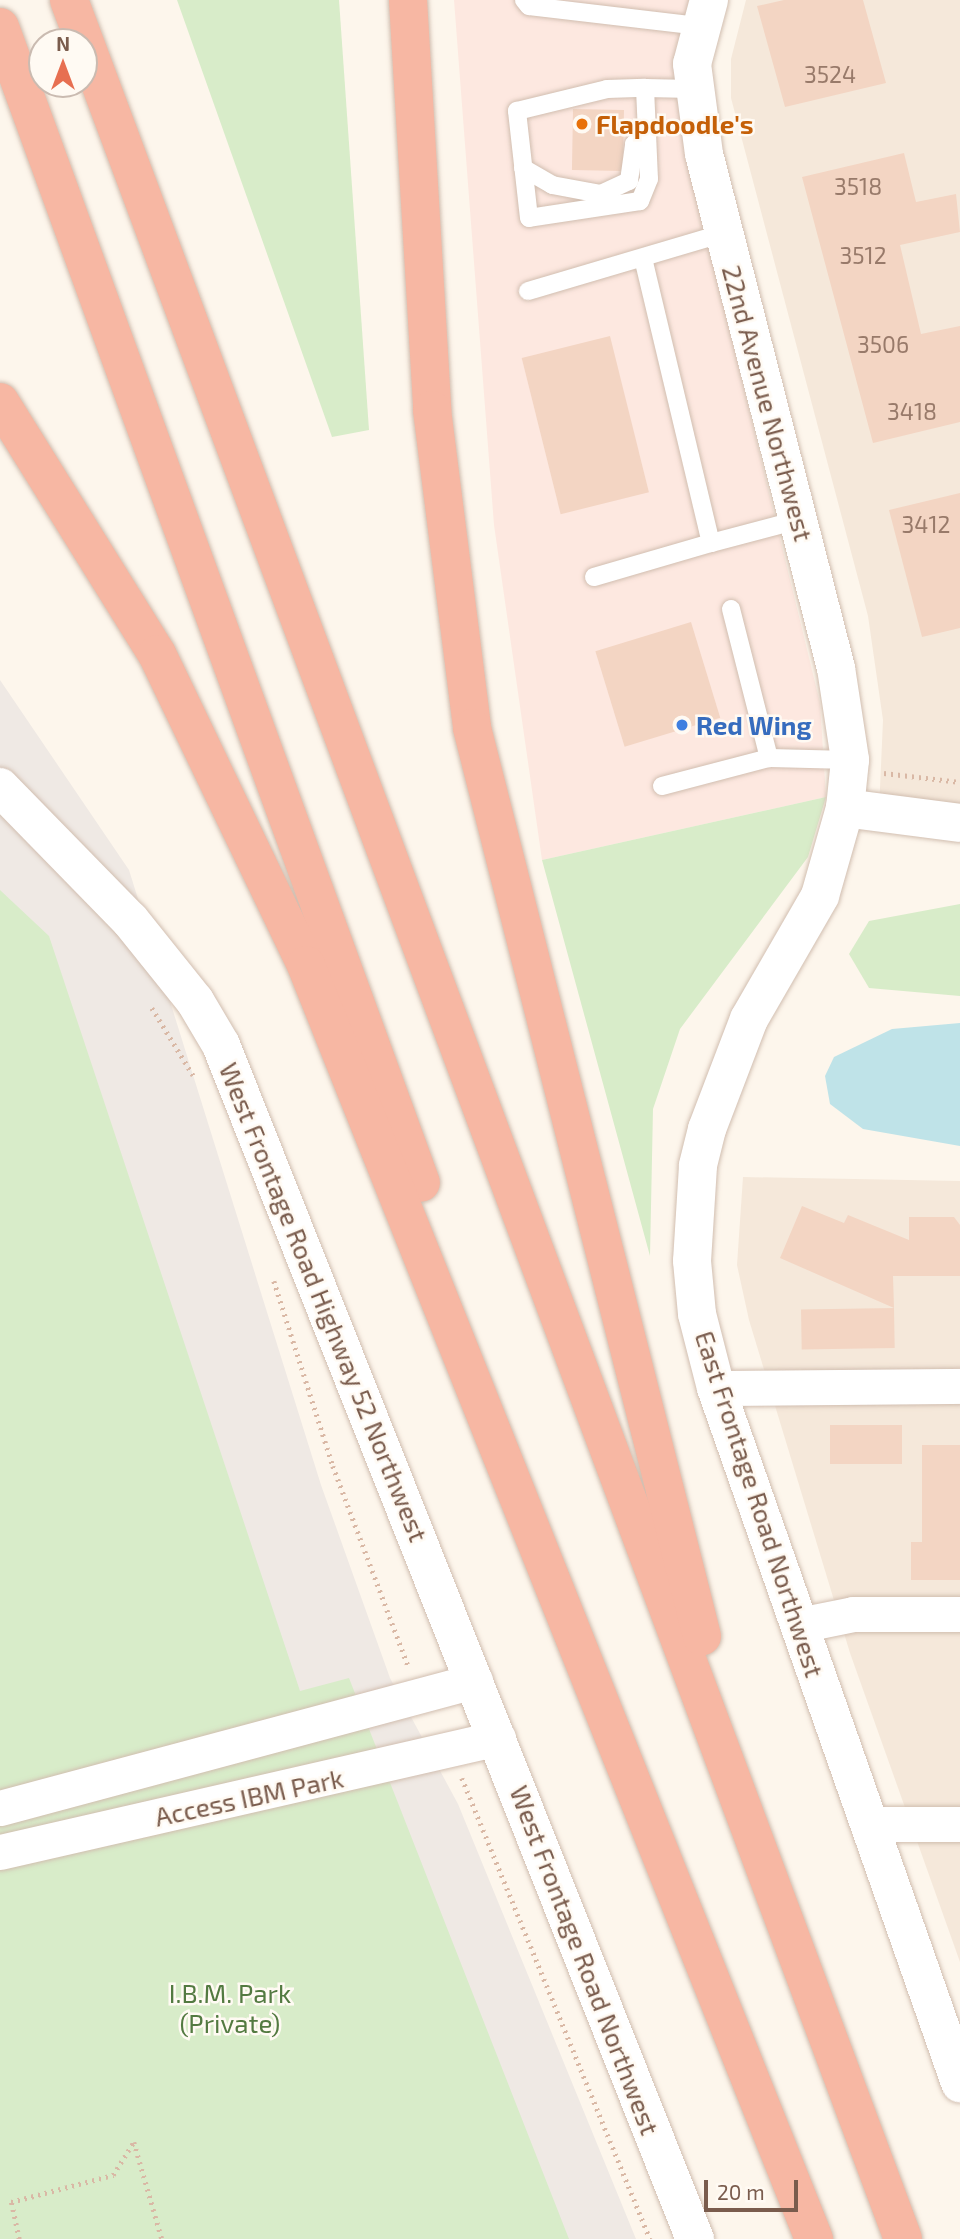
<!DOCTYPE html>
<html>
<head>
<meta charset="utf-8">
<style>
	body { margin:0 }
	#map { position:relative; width:960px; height:2239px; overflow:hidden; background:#fdf6ec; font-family:"Exo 2",sans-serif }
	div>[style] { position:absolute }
	.residential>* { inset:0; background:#f5e8da }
	.commercial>* { inset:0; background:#fde8e0 }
	.industrial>* { inset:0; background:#efe9e4 }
	.green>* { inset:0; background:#d8ecc9 }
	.water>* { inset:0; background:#bfe3e8 }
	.building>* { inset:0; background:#f3d5c3; transform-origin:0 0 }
	.path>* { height:4.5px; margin-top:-2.25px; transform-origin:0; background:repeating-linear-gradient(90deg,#d9b8a5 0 2px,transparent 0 7px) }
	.roads { filter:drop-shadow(0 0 2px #d1beb0) drop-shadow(0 0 2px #d1beb0) }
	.service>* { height:18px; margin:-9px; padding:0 9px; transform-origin:9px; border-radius:9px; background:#fff }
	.minor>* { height:35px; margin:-17.5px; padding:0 17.5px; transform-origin:17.5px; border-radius:17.5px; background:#fff }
	.tertiary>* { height:38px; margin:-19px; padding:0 19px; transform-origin:19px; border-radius:19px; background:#fff }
	.motorway>* { height:38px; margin:-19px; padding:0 19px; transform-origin:19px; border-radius:19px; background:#f7b7a3 }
	.dots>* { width:19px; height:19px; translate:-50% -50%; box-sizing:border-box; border:4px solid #fffaf3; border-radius:50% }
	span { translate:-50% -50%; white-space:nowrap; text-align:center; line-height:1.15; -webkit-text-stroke:5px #fffaf3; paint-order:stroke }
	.number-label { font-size:23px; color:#987a6a }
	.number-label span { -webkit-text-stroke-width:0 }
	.food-label { font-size:26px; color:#c56008; font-weight:700 }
	.left { translate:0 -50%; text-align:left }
	.street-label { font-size:26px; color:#7a5c4d }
	.shop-label { font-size:26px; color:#366cbe; font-weight:700 }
	.park-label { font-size:26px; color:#537a41 }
	.north { position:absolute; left:28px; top:28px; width:70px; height:70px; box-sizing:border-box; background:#fffaf3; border:2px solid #cabbb1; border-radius:50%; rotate:0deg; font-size:19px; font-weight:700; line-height:28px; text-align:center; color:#7a5c4d }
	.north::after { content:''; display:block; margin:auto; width:24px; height:32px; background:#e76f51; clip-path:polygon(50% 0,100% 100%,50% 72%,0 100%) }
	.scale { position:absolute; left:704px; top:2180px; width:94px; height:32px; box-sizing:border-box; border:4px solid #7a5c4d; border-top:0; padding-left:9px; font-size:21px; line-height:24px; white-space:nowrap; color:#7a5c4d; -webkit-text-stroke:5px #fffaf3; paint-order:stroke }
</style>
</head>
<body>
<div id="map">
	<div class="residential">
		<i style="clip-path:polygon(746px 0,960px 0,960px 823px,879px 811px,883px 720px,868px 616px,731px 98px,731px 59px)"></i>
		<i style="clip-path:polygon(743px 1177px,960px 1181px,960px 1962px,850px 1653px,749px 1320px,737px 1265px)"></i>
	</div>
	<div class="commercial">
		<i style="clip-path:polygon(454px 0,691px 0,695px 188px,820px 703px,826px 797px,542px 860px,494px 525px)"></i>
	</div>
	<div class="industrial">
		<i style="clip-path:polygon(0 680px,129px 870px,321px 1485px,390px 1678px,458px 1804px,636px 2239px,0 2239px)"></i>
	</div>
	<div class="green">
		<i style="clip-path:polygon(177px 0,339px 0,369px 430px,332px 437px)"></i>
		<i style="clip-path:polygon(826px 797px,808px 857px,680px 1029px,653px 1109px,650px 1256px,542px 860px)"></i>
		<i style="clip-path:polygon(0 890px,49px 936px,300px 1691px,349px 1678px,569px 2239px,0 2239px)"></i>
		<i style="clip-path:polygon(960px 904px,960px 996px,869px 988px,849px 954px,869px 921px)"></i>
	</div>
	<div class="water">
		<i style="clip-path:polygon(960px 1023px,960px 1146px,863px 1129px,830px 1104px,825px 1076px,834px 1057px,892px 1029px)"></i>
	</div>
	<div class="building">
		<i style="clip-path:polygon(784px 0,863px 0,886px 83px,785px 107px,757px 6px)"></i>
		<i style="left:573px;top:109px;width:51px;height:61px;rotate:1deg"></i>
		<i style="clip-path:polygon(904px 153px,916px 202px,956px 194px,960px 232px,900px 245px,921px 334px,960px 326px,960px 422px,873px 443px,802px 177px)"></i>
		<i style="left:610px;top:336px;width:161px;height:91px;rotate:76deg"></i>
		<i style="clip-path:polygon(960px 493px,960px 628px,922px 637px,889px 510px)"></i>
		<i style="left:691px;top:622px;width:100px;height:100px;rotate:73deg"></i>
		<i style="clip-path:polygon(802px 1206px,844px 1223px,848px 1215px,909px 1240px,909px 1217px,954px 1217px,960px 1225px,960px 1276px,893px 1276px,894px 1308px,780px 1258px)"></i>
		<i style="left:894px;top:1308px;width:40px;height:93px;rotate:89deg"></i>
		<i style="left:902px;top:1425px;width:39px;height:72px;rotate:90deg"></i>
		<i style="clip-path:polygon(922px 1445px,960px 1445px,960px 1580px,911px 1580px,911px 1542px,922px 1542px)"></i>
	</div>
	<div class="path">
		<i style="left:884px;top:773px;width:77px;rotate:6.8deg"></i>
		<i style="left:152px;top:1008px;width:79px;rotate:58.5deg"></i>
		<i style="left:274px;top:1281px;width:194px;rotate:72.3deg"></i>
		<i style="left:333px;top:1466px;width:214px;rotate:69.4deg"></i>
		<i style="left:462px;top:1778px;width:498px;rotate:67.8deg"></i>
		<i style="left:134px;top:2142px;width:101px;rotate:73.9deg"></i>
		<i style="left:19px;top:2239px;width:38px;rotate:-102deg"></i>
		<i style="left:11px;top:2202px;width:106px;rotate:-14.8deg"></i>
		<i style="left:113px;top:2175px;width:40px;rotate:-58deg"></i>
	</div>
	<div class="roads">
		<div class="service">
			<i style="left:524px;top:0;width:8px;rotate:50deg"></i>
			<i style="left:529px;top:6px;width:170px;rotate:6.7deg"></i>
			<i style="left:645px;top:88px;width:91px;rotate:87.5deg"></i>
			<i style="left:649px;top:179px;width:24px;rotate:112deg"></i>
			<i style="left:640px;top:201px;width:112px;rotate:171.3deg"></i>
			<i style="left:529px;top:218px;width:108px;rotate:-96.4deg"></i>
			<i style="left:517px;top:111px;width:93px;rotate:-13.7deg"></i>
			<i style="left:607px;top:89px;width:38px;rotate:-2deg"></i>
			<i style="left:645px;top:88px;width:48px;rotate:1.2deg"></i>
			<i style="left:523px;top:168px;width:34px;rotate:30deg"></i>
			<i style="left:552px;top:185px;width:50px;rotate:10.4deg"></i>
			<i style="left:601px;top:194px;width:31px;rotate:-25deg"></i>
			<i style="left:629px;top:181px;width:37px;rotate:-82deg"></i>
			<i style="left:634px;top:144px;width:16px;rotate:-38deg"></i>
			<i style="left:643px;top:258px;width:293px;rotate:76.6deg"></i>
			<i style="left:711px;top:543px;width:90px;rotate:-14.8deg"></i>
			<i style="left:528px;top:291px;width:204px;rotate:-16.5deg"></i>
			<i style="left:594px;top:577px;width:122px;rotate:-16.2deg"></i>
			<i style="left:731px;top:609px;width:154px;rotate:75.7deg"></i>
			<i style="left:662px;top:786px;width:111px;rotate:-14.7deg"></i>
			<i style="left:769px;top:758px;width:81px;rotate:1.4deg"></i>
		</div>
		<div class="minor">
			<i style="left:716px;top:1388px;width:244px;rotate:-0.5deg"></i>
			<i style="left:799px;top:1625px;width:55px;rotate:-11.5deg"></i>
			<i style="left:853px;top:1614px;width:107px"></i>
			<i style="left:0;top:1808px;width:492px;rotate:-15deg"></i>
			<i style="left:869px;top:1824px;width:91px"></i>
			<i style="left:0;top:1852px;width:511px;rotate:-12.89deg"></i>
		</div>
		<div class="tertiary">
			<i style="left:709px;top:0;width:66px;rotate:104.9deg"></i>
			<i style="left:692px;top:64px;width:91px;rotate:82.4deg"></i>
			<i style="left:704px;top:154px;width:531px;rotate:75.6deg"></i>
			<i style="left:836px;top:668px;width:93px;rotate:81.3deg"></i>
			<i style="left:850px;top:760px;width:48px;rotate:95.9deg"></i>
			<i style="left:845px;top:808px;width:91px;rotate:105.9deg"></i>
			<i style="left:820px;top:896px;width:142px;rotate:120deg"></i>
			<i style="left:749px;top:1019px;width:118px;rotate:110.9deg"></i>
			<i style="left:707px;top:1129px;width:38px;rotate:104deg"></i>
			<i style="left:698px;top:1166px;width:95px;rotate:93.6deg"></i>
			<i style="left:692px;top:1261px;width:53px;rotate:84.6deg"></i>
			<i style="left:697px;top:1314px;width:76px;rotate:75.6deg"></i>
			<i style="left:716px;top:1388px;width:737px;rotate:70.65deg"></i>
			<i style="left:0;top:787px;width:186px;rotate:45.7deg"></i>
			<i style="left:130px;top:920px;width:104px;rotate:51.3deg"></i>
			<i style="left:195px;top:1001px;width:51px;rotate:59.4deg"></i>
			<i style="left:221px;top:1045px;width:1285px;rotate:68.35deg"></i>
			<i style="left:845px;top:808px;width:116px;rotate:7.4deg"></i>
		</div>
		<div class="motorway">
			<i style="left:69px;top:0;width:2389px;rotate:69.57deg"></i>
			<i style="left:408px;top:0;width:411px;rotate:86.6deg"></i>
			<i style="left:432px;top:410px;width:321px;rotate:82.8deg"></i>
			<i style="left:472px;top:728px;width:937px;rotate:75.79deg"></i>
			<i style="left:0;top:27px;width:1230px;rotate:69.99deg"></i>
			<i style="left:0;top:402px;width:297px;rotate:58.1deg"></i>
			<i style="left:157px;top:654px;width:345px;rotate:64.4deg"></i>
			<i style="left:306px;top:965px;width:1372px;rotate:68.26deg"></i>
		</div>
	</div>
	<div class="dots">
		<i style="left:582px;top:124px;background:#e8710a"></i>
		<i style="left:682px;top:725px;background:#3f7fe0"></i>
	</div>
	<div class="number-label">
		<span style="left:830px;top:74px">3524</span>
		<span style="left:858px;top:186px">3518</span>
		<span style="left:863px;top:255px">3512</span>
		<span style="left:883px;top:344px">3506</span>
		<span style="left:912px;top:411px">3418</span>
		<span style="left:926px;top:524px">3412</span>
	</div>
	<div class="food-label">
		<span class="left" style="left:596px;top:124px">Flapdoodle's</span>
	</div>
	<div class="street-label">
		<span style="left:768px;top:403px;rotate:75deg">22nd Avenue Northwest</span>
		<span style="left:324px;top:1302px;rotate:68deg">West Frontage Road Highway 52 Northwest</span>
		<span style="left:760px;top:1504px;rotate:72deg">East Frontage Road Northwest</span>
		<span style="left:249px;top:1797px;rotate:-12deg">Access IBM Park</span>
		<span style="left:585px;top:1960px;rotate:69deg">West Frontage Road Northwest</span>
	</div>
	<div class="shop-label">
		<span class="left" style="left:696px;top:725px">Red Wing</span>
	</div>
	<div class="park-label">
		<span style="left:230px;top:2008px">I.B.M. Park<br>(Private)</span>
	</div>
	<div class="north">N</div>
	<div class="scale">20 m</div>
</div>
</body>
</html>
